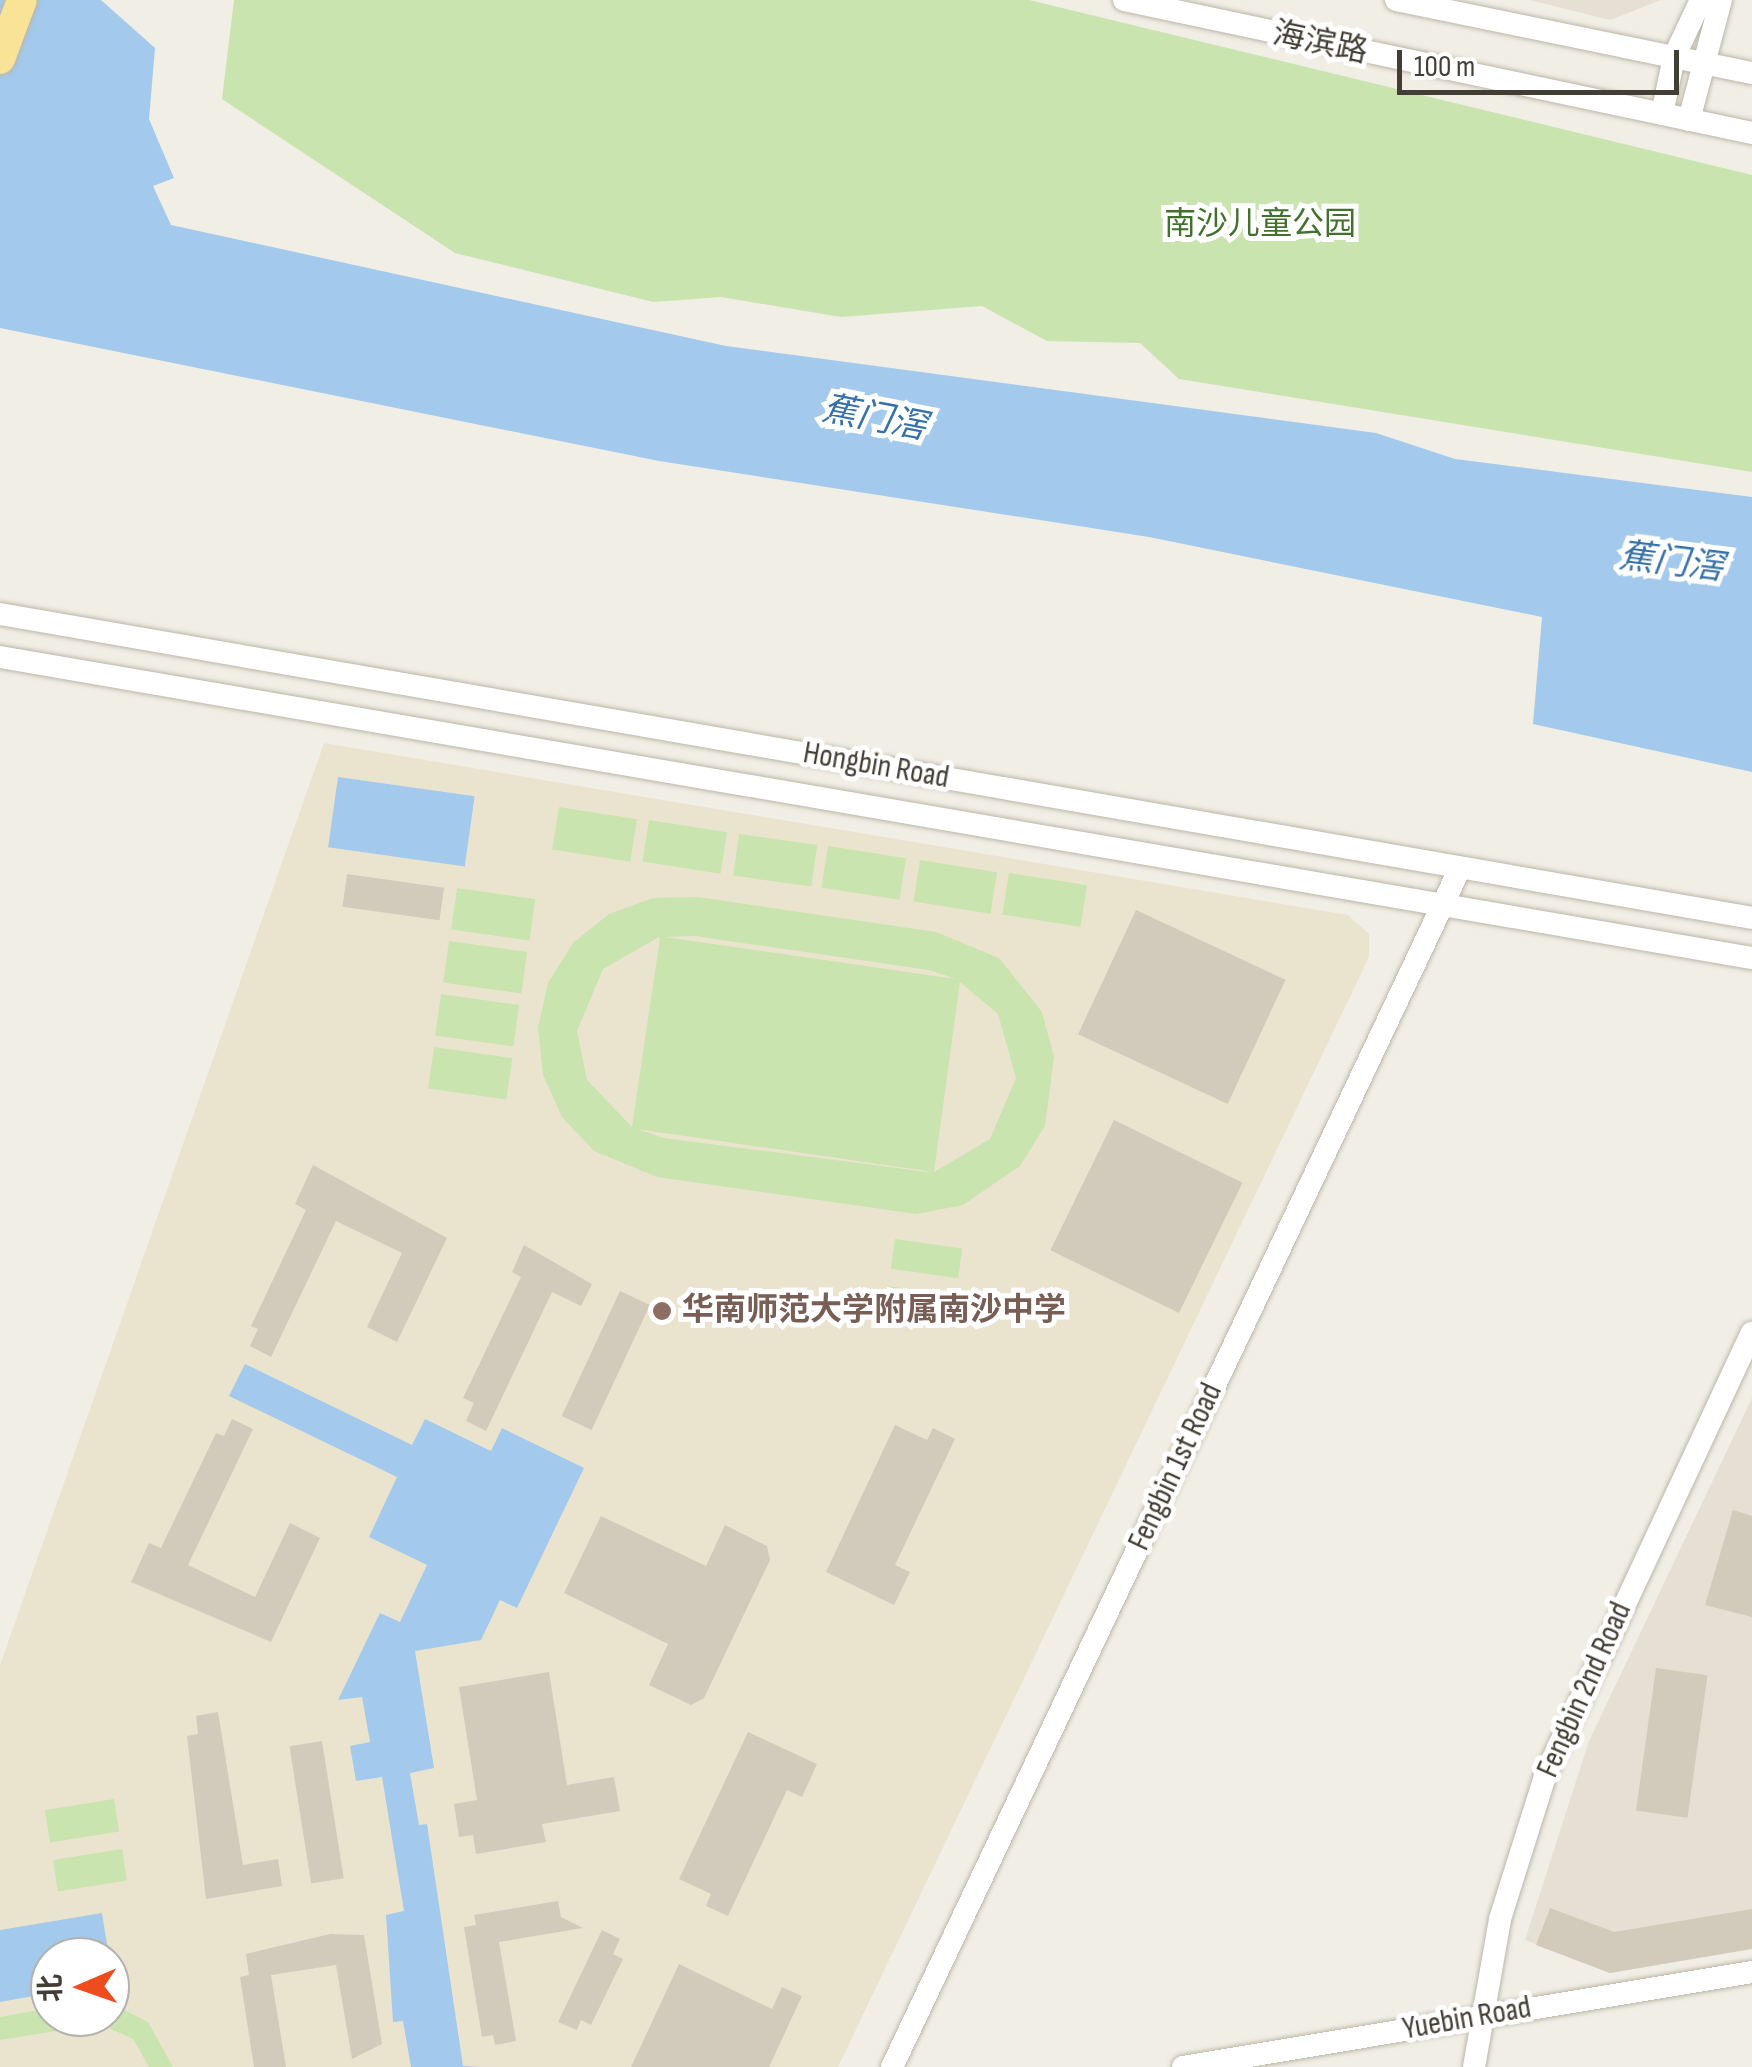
<!DOCTYPE html>
<html>
<head>
<meta charset="utf-8">
<style>
	body { margin:0 }
	#map { position:relative; width:1752px; height:2067px; overflow:hidden; background:#f1eee5; font-family:"Sofia Sans Condensed","Noto Sans SC",sans-serif }
	div>[style] { position:absolute }
	.residential>* { inset:0; background:#e5e0d3 }
	.education>* { inset:0; background:#eae4cf }
	.green>* { inset:0; background:#c9e4af; transform-origin:0 0 }
	.water>* { inset:0; background:#a3caec; transform-origin:0 0 }
	.building>* { inset:0; background:#d2cabb; transform-origin:0 0 }
	.roads { filter:drop-shadow(0 0 2px #bcb6a8) drop-shadow(0 0 2px #bcb6a8) }
	.minor>* { height:22px; margin:-11px; padding:0 11px; transform-origin:11px; border-radius:11px; background:#fff }
	.major>* { height:30px; margin:-15px; padding:0 15px; transform-origin:15px; border-radius:15px; background:#f8e397 }
	.dots>* { width:28px; height:28px; translate:-50% -50%; box-sizing:border-box; border:5px solid #fff; border-radius:50% }
	span { translate:-50% -50%; white-space:nowrap; text-align:center; line-height:1.15; -webkit-text-stroke:10px #fff; paint-order:stroke }
	.street-label { font-size:32px; color:#433e35 }
	.park-label { font-size:32px; color:#42712c }
	.education-label { font-size:32px; color:#785e54; font-weight:700 }
	.left { translate:0 -50%; text-align:left }
	.water-label { font-size:35px; color:#3470a9; font-style:italic }
	.north { position:absolute; left:30px; top:1937px; width:100px; height:100px; box-sizing:border-box; background:#fff; border:2px solid #b4b2ae; border-radius:50%; rotate:268deg; font-size:28px; font-weight:700; line-height:40px; text-align:center; color:#433e35 }
	.north::after { content:''; display:block; margin:auto; width:35px; height:45px; background:#ee4b1f; clip-path:polygon(50% 0,100% 100%,50% 72%,0 100%) }
	.scale { position:absolute; left:1397px; top:50px; width:282px; height:45px; box-sizing:border-box; border:5px solid #433e35; border-top:0; padding-left:12px; font-size:30px; line-height:35px; white-space:nowrap; color:#433e35; -webkit-text-stroke:8px #fff; paint-order:stroke }
</style>
</head>
<body>
<div id="map">
	<div class="residential">
		<i style="clip-path:polygon(1530px 0,1661px 0,1610px 20px)"></i>
		<i style="clip-path:polygon(1752px 1398px,1752px 1948px,1610px 1973px,1525px 1940px,1589px 1741px)"></i>
	</div>
	<div class="education">
		<i style="clip-path:polygon(evenodd,324px 743px,1348px 915px,1369px 934px,1369px 957px,838px 2067px,0 2067px,0 1665px,324px 743px,50px 1957px,110px 1957px,110px 2017px,50px 2017px,50px 1957px)"></i>
	</div>
	<div class="green">
		<i style="clip-path:polygon(234px 0,1029px 0,1752px 175px,1752px 472px,1179px 379px,1140px 343px,1047px 341px,982px 306px,841px 317px,721px 297px,653px 302px,455px 253px,222px 99px)"></i>
		<i style="left:559px;top:807px;width:79px;height:43px;rotate:9deg"></i>
		<i style="left:649px;top:820px;width:79px;height:42px;rotate:9deg"></i>
		<i style="left:739px;top:834px;width:79px;height:42px;rotate:8deg"></i>
		<i style="left:828px;top:846px;width:79px;height:42px;rotate:9deg"></i>
		<i style="left:920px;top:860px;width:78px;height:42px;rotate:9deg"></i>
		<i style="left:1009px;top:873px;width:79px;height:42px;rotate:9deg"></i>
		<i style="left:457px;top:888px;width:79px;height:42px;rotate:8deg"></i>
		<i style="clip-path:polygon(evenodd,698px 897px,936px 932px,999px 958px,1042px 1012px,1054px 1057px,1045px 1126px,1020px 1166px,963px 1205px,917px 1214px,657px 1177px,594px 1151px,562px 1117px,543px 1075px,538px 1028px,548px 983px,573px 943px,609px 914px,653px 898px,698px 897px,694px 936px,929px 970px,956px 979px,665px 937px,694px 936px,698px 897px,659px 937px,660px 938px,632px 1127px,587px 1080px,577px 1031px,603px 969px,659px 937px,698px 897px,960px 982px,998px 1014px,1016px 1078px,990px 1139px,934px 1172px,960px 982px,698px 897px,637px 1129px,927px 1171px,928px 1172px,664px 1138px,637px 1129px)"></i>
		<i style="left:449px;top:941px;width:79px;height:42px;rotate:8deg"></i>
		<i style="left:441px;top:994px;width:79px;height:42px;rotate:8deg"></i>
		<i style="left:434px;top:1047px;width:79px;height:42px;rotate:8deg"></i>
		<i style="left:895px;top:1239px;width:68px;height:30px;rotate:8deg"></i>
		<i style="left:887px;top:1286px;width:68px;height:31px;rotate:8deg"></i>
		<i style="left:114px;top:1799px;width:33px;height:70px;rotate:81deg"></i>
		<i style="left:122px;top:1849px;width:32px;height:70px;rotate:81deg"></i>
		<i style="clip-path:polygon(110px 2003px,148px 2022px,173px 2067px,149px 2067px,133px 2039px,100px 2024px,0 2040px,0 2017px,50px 2008px,50px 2017px,110px 2017px)"></i>
	</div>
	<div class="water">
		<i style="clip-path:polygon(0 0,101px 0,155px 48px,149px 119px,174px 178px,153px 186px,171px 225px,726px 346px,1376px 433px,1455px 459px,1752px 497px,1752px 772px,1533px 724px,1542px 617px,1149px 537px,659px 461px,0 328px)"></i>
		<i style="left:338px;top:777px;width:138px;height:71px;rotate:8deg"></i>
		<i style="clip-path:polygon(245px 1364px,412px 1445px,425px 1419px,491px 1451px,502px 1428px,584px 1468px,517px 1608px,500px 1600px,481px 1640px,415px 1651px,434px 1768px,410px 1773px,419px 1825px,427px 1824px,463px 2066px,482px 2067px,411px 2067px,403px 2021px,393px 2022px,386px 1915px,404px 1911px,382px 1777px,356px 1781px,350px 1746px,370px 1742px,362px 1697px,338px 1700px,380px 1613px,400px 1622px,427px 1565px,369px 1537px,397px 1477px,229px 1396px)"></i>
		<i style="clip-path:polygon(102px 1913px,109px 1957px,50px 1957px,50px 1993px,0 2002px,0 1930px)"></i>
	</div>
	<div class="building">
		<i style="left:347px;top:874px;width:98px;height:33px;rotate:8deg"></i>
		<i style="left:1136px;top:910px;width:165px;height:137px;rotate:25deg"></i>
		<i style="left:1114px;top:1120px;width:143px;height:145px;rotate:26deg"></i>
		<i style="clip-path:polygon(313px 1165px,447px 1238px,397px 1342px,367px 1327px,402px 1253px,336px 1221px,271px 1357px,250px 1346px,258px 1329px,251px 1326px,306px 1210px,295px 1204px)"></i>
		<i style="clip-path:polygon(524px 1245px,592px 1284px,581px 1306px,552px 1292px,486px 1431px,466px 1421px,474px 1403px,463px 1398px,521px 1277px,512px 1272px)"></i>
		<i style="left:620px;top:1291px;width:33px;height:138px;rotate:25deg"></i>
		<i style="clip-path:polygon(232px 1419px,253px 1429px,188px 1565px,255px 1597px,290px 1523px,320px 1538px,271px 1642px,131px 1582px,149px 1543px,161px 1548px,216px 1433px,224px 1436px)"></i>
		<i style="clip-path:polygon(895px 1425px,927px 1440px,933px 1428px,955px 1439px,895px 1565px,910px 1572px,894px 1605px,826px 1572px)"></i>
		<i style="clip-path:polygon(1733px 1510px,1752px 1516px,1752px 1617px,1705px 1605px)"></i>
		<i style="clip-path:polygon(601px 1516px,706px 1566px,725px 1525px,767px 1546px,770px 1560px,704px 1698px,691px 1705px,649px 1685px,668px 1644px,564px 1593px)"></i>
		<i style="left:1656px;top:1668px;width:52px;height:144px;rotate:8deg"></i>
		<i style="clip-path:polygon(549px 1672px,567px 1785px,614px 1777px,620px 1811px,542px 1824px,546px 1842px,476px 1854px,473px 1835px,459px 1837px,454px 1804px,477px 1800px,459px 1687px)"></i>
		<i style="clip-path:polygon(218px 1712px,243px 1865px,278px 1859px,282px 1886px,206px 1899px,187px 1736px,198px 1734px,196px 1716px)"></i>
		<i style="clip-path:polygon(748px 1732px,817px 1764px,802px 1797px,787px 1790px,728px 1916px,706px 1906px,711px 1894px,679px 1879px)"></i>
		<i style="left:322px;top:1741px;width:139px;height:33px;rotate:81deg"></i>
		<i style="clip-path:polygon(558px 1901px,561px 1917px,583px 1928px,499px 1942px,516px 2041px,495px 2045px,493px 2035px,482px 2037px,464px 1927px,476px 1925px,474px 1915px)"></i>
		<i style="clip-path:polygon(1550px 1908px,1614px 1932px,1752px 1909px,1752px 1949px,1610px 1973px,1536px 1945px)"></i>
		<i style="clip-path:polygon(602px 1930px,620px 1939px,613px 1954px,623px 1959px,591px 2025px,581px 2020px,577px 2030px,558px 2022px)"></i>
		<i style="clip-path:polygon(330px 1934px,364px 1935px,382px 2044px,352px 2059px,336px 1965px,271px 1975px,286px 2067px,254px 2067px,240px 1977px,249px 1975px,246px 1954px)"></i>
		<i style="clip-path:polygon(679px 1964px,772px 2009px,782px 1987px,802px 1996px,769px 2067px,631px 2067px)"></i>
	</div>
	<div class="roads">
		<div class="minor">
			<i style="left:1124px;top:0;width:642px;rotate:11.96deg"></i>
			<i style="left:1396px;top:0;width:363px;rotate:11.6deg"></i>
			<i style="left:1662px;top:114px;width:58px;rotate:-78.1deg"></i>
			<i style="left:1674px;top:57px;width:63px;rotate:-64.7deg"></i>
			<i style="left:1689px;top:120px;width:124px;rotate:-75.1deg"></i>
			<i style="left:0;top:614px;width:1778px;rotate:9.84deg"></i>
			<i style="left:0;top:657px;width:1778px;rotate:9.75deg"></i>
			<i style="left:892px;top:2067px;width:1327px;rotate:-64.65deg"></i>
			<i style="left:1183px;top:2067px;width:577px;rotate:-9.48deg"></i>
			<i style="left:1474px;top:2067px;width:150px;rotate:-80deg"></i>
			<i style="left:1500px;top:1919px;width:150px;rotate:-72.5deg"></i>
			<i style="left:1545px;top:1776px;width:489px;rotate:-65deg"></i>
		</div>
		<div class="major">
			<i style="left:0;top:59px;width:63px;rotate:-69.6deg"></i>
		</div>
	</div>
	<div class="dots">
		<i style="left:662px;top:1311px;background:#8d6e63"></i>
	</div>
	<div class="street-label">
		<span style="left:1320px;top:44px;rotate:12deg">海滨路</span>
		<span style="left:876px;top:766px;rotate:10deg">Hongbin Road</span>
		<span style="left:1176px;top:1467px;rotate:-65deg">Fengbin 1st Road</span>
		<span style="left:1585px;top:1690px;rotate:-66deg">Fengbin 2nd Road</span>
		<span style="left:1467px;top:2019px;rotate:-10deg">Yuebin Road</span>
	</div>
	<div class="park-label">
		<span style="left:1260px;top:225px">南沙儿童公园</span>
	</div>
	<div class="education-label">
		<span class="left" style="left:682px;top:1311px">华南师范大学附属南沙中学</span>
	</div>
	<div class="water-label">
		<span style="left:874px;top:419px;rotate:11deg">蕉门滘</span>
		<span style="left:1671px;top:563px;rotate:7deg">蕉门滘</span>
	</div>
	<div class="north">北</div>
	<div class="scale">100 m</div>
</div>
</body>
</html>
